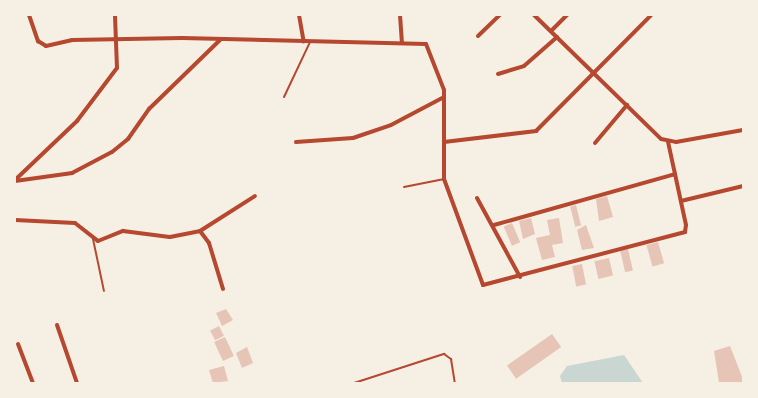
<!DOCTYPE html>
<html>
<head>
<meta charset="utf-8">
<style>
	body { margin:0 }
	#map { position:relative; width:758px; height:398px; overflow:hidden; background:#f6efe4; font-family:"IBM Plex Sans",sans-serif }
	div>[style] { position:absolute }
	.water>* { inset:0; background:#c9d6d2 }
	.building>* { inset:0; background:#e6c5b7; transform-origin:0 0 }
	.service>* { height:2px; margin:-1px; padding:0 1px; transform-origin:1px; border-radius:1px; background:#b5482f }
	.minor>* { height:4px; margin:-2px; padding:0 2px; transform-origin:2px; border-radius:2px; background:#b5482f }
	span { translate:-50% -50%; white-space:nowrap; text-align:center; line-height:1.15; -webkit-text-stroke:4px #f6efe4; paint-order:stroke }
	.frame { position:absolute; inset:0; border:16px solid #f6efe4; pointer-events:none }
</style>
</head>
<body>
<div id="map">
	<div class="water">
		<i style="clip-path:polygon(624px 355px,643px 383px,562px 383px,560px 376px,567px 366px)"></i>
	</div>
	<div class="building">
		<i style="clip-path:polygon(607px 196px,613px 217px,599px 221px,596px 199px)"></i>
		<i style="left:576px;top:205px;width:21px;height:6px;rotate:76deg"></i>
		<i style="clip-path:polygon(531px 218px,535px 234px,523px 239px,519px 221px)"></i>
		<i style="clip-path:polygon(559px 218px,563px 243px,552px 245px,555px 257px,542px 260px,536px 238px,550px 235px,547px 220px)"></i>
		<i style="left:512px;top:223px;width:21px;height:9px;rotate:67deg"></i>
		<i style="clip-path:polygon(586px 225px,594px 248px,582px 250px,577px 230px)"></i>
		<i style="left:658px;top:242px;width:22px;height:12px;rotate:74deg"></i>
		<i style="left:628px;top:249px;width:22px;height:8px;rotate:77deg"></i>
		<i style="left:609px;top:258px;width:18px;height:15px;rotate:77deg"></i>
		<i style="left:582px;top:264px;width:21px;height:10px;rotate:79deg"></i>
		<i style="clip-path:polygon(226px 309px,233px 320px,222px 326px,216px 313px)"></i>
		<i style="left:219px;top:326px;width:11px;height:10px;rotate:63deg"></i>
		<i style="left:552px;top:334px;width:16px;height:55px;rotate:55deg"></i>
		<i style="left:225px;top:337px;width:21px;height:12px;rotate:65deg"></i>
		<i style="clip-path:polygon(730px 346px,743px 379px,743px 383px,719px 383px,714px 351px)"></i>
		<i style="clip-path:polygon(247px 347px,253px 363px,242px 368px,236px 353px)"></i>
		<i style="clip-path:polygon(224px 366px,228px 381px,213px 383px,209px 370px)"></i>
	</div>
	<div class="service">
		<i style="left:284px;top:97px;width:61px;rotate:-64.7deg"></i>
		<i style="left:404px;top:187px;width:41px;rotate:-11.3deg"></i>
		<i style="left:93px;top:239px;width:53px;rotate:78.1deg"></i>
		<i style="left:354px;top:383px;width:95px;rotate:-17.9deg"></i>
		<i style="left:444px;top:354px;width:9px;rotate:36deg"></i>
		<i style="left:451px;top:359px;width:24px;rotate:81deg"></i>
	</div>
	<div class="minor">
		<i style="left:29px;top:15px;width:28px;rotate:71deg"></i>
		<i style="left:38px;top:41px;width:9px;rotate:32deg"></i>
		<i style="left:46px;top:46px;width:27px;rotate:-13deg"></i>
		<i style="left:72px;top:40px;width:110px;rotate:-1deg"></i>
		<i style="left:182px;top:38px;width:244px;rotate:1.4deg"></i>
		<i style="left:426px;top:44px;width:49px;rotate:68.6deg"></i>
		<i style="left:444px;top:90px;width:89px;rotate:90deg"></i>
		<i style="left:444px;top:179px;width:113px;rotate:69.8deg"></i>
		<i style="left:483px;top:285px;width:209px;rotate:-14.7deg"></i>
		<i style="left:685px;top:232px;width:7px;rotate:-82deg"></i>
		<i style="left:686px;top:225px;width:85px;rotate:-102.2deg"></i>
		<i style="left:299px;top:15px;width:27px;rotate:80deg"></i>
		<i style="left:400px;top:15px;width:28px;rotate:86deg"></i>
		<i style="left:534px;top:15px;width:177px;rotate:44.3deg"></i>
		<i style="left:661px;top:139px;width:15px;rotate:11deg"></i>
		<i style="left:676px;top:142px;width:68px;rotate:-10.2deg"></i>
		<i style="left:551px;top:31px;width:23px;rotate:-45deg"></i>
		<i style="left:478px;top:36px;width:30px;rotate:-44deg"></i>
		<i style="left:498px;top:74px;width:27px;rotate:-17deg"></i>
		<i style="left:524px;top:66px;width:44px;rotate:-41.3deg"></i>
		<i style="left:296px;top:142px;width:57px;rotate:-4deg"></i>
		<i style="left:353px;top:138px;width:40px;rotate:-18.9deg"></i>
		<i style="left:391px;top:125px;width:60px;rotate:-27.8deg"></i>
		<i style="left:444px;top:142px;width:93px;rotate:-6.8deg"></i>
		<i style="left:536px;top:131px;width:163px;rotate:-45.2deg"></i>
		<i style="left:595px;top:143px;width:50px;rotate:-49.9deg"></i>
		<i style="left:15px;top:180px;width:86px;rotate:-43.6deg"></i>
		<i style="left:77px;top:121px;width:66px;rotate:-53deg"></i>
		<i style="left:117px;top:68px;width:53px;rotate:-92.2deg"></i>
		<i style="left:15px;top:181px;width:58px;rotate:-8deg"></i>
		<i style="left:72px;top:173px;width:45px;rotate:-27.7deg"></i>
		<i style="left:112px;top:152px;width:21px;rotate:-39deg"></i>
		<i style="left:128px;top:139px;width:37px;rotate:-55deg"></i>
		<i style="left:149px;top:109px;width:99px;rotate:-44.2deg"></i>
		<i style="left:477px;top:198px;width:90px;rotate:61.4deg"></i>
		<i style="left:681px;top:201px;width:64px;rotate:-13.6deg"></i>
		<i style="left:15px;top:220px;width:60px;rotate:2.9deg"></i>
		<i style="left:75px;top:223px;width:29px;rotate:38deg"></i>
		<i style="left:98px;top:241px;width:27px;rotate:-22deg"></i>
		<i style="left:123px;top:231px;width:47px;rotate:7.3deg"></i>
		<i style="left:170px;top:237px;width:31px;rotate:-11deg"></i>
		<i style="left:200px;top:231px;width:65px;rotate:-32.5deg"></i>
		<i style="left:494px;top:225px;width:188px;rotate:-15.7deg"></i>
		<i style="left:200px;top:231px;width:15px;rotate:53deg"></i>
		<i style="left:209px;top:243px;width:48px;rotate:73.1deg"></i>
		<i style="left:57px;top:325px;width:61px;rotate:71deg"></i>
		<i style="left:18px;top:344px;width:42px;rotate:69deg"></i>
	</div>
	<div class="frame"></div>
</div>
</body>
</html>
